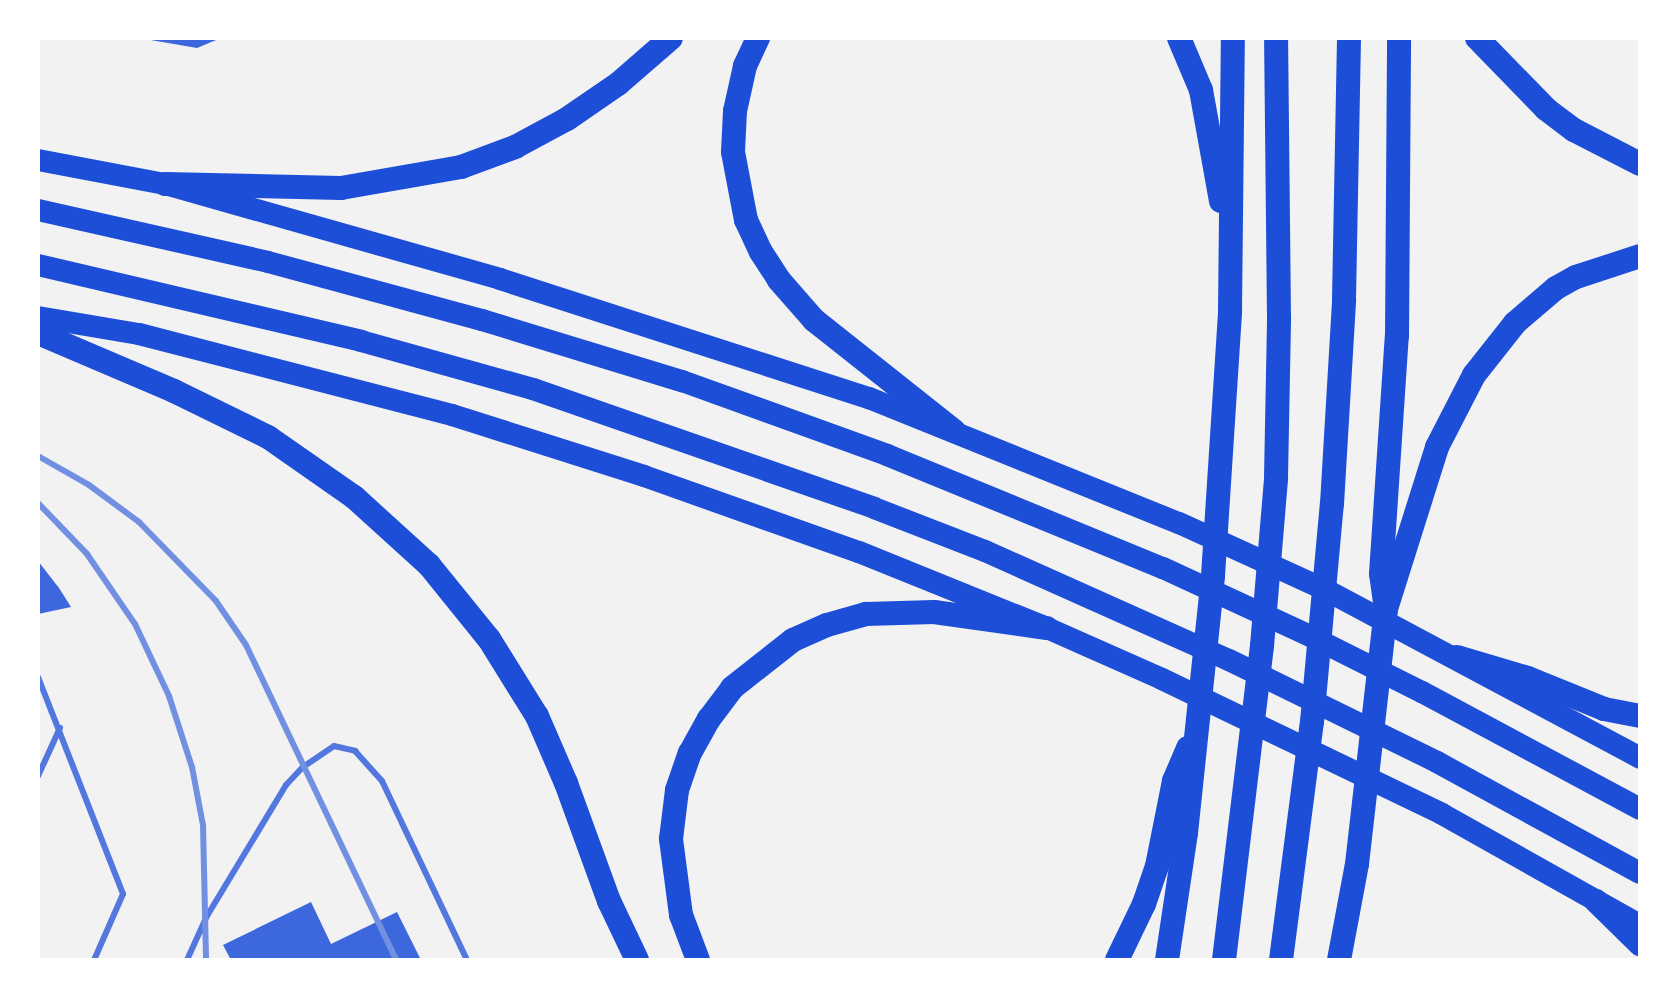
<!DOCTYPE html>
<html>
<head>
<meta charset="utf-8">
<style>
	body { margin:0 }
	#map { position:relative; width:1678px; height:998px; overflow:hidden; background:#f2f2f2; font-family:"Alegreya Sans",sans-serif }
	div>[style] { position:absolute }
	.building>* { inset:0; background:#3d67dc }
	.service>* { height:6px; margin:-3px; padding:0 3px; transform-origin:3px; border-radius:3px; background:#5277de }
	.trunk>* { height:22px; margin:-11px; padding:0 11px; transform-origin:11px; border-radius:11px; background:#1d4ed8 }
	.motorway>* { height:24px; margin:-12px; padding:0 12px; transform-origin:12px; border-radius:12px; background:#1d4ed8 }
	.rail>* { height:6px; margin:-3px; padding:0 3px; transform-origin:3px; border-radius:3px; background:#7290e2 }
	span { translate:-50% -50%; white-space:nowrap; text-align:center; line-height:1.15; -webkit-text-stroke:8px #fff; paint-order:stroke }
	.frame { position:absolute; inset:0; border:40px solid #fff; pointer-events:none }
</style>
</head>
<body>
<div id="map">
	<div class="building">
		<i style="clip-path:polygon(139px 38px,221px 38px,197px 48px)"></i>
		<i style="clip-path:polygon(38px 561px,59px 588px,71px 607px,38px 614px)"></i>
		<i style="clip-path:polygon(311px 902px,331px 944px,397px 912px,421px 960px,231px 960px,223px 945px)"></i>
	</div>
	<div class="service">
		<i style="left:38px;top:677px;width:233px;rotate:68.6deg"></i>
		<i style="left:123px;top:894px;width:72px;rotate:113.7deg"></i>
		<i style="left:38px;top:776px;width:53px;rotate:-65.4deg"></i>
		<i style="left:187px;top:960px;width:48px;rotate:-65.6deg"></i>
		<i style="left:207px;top:916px;width:153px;rotate:-58.9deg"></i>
		<i style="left:286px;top:785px;width:25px;rotate:-47deg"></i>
		<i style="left:303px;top:767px;width:37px;rotate:-34deg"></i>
		<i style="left:334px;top:746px;width:22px;rotate:13deg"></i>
		<i style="left:355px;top:751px;width:40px;rotate:48deg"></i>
		<i style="left:382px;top:781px;width:198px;rotate:64.6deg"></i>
	</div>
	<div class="trunk">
		<i style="left:38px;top:160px;width:129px;rotate:10.7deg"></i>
		<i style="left:165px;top:184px;width:348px;rotate:15.8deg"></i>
		<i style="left:500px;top:279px;width:388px;rotate:17.9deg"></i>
		<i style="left:869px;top:398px;width:334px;rotate:22deg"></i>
		<i style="left:1179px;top:523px;width:162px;rotate:24.5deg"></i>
		<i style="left:1326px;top:590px;width:356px;rotate:28.1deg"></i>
		<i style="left:38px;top:210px;width:236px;rotate:12.7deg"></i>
		<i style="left:268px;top:262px;width:222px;rotate:15.2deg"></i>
		<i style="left:482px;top:320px;width:209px;rotate:17deg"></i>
		<i style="left:682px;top:381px;width:218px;rotate:19.8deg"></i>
		<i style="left:887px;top:455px;width:298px;rotate:22.3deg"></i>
		<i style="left:1163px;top:568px;width:164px;rotate:24.8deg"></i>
		<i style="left:1312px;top:637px;width:123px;rotate:26.6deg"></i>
		<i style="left:1422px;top:692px;width:247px;rotate:28.2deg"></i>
		<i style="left:38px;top:265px;width:332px;rotate:13.2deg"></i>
		<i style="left:361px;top:341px;width:179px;rotate:15.6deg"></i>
		<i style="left:533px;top:389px;width:361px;rotate:19.2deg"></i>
		<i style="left:874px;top:508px;width:119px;rotate:21.2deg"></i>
		<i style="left:985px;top:551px;width:267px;rotate:24.1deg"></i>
		<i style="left:1229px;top:660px;width:232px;rotate:26.1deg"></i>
		<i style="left:1437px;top:762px;width:231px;rotate:28.7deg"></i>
		<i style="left:38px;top:317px;width:102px;rotate:9.6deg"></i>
		<i style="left:139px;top:334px;width:323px;rotate:14.5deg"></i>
		<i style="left:452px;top:415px;width:201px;rotate:17.6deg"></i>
		<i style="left:644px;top:476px;width:228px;rotate:19.5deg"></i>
		<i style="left:859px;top:552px;width:203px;rotate:22deg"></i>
		<i style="left:1047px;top:628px;width:126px;rotate:23.9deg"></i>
		<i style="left:1162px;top:679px;width:311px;rotate:25.7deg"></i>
		<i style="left:1442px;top:814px;width:227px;rotate:29.3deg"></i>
	</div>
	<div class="motorway">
		<i style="left:758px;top:38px;width:31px;rotate:115deg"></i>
		<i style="left:745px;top:66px;width:46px;rotate:102.5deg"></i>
		<i style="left:735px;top:111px;width:41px;rotate:92.8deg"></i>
		<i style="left:733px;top:152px;width:69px;rotate:79.2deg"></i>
		<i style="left:746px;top:220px;width:35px;rotate:65deg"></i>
		<i style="left:761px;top:252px;width:33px;rotate:57deg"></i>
		<i style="left:779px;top:280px;width:53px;rotate:48.8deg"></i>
		<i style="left:814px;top:320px;width:179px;rotate:38.4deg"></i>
		<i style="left:1179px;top:38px;width:56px;rotate:67.1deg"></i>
		<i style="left:1201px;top:90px;width:113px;rotate:79.8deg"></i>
		<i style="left:1477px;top:38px;width:99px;rotate:45.8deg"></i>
		<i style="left:1546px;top:109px;width:35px;rotate:37deg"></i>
		<i style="left:1574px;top:130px;width:74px;rotate:27.3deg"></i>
		<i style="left:165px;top:184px;width:176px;rotate:1.3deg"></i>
		<i style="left:341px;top:188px;width:122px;rotate:-9.9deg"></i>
		<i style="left:461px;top:167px;width:58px;rotate:-20.3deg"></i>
		<i style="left:515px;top:147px;width:59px;rotate:-28.3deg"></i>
		<i style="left:567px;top:119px;width:62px;rotate:-34.5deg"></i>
		<i style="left:618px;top:84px;width:70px;rotate:-41deg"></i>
		<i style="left:38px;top:333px;width:148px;rotate:23.1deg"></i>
		<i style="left:174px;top:391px;width:105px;rotate:26.1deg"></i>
		<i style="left:268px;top:437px;width:105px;rotate:34.9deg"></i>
		<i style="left:354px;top:497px;width:101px;rotate:42.2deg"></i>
		<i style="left:429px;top:565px;width:95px;rotate:51deg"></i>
		<i style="left:489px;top:639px;width:91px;rotate:58.1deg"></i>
		<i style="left:537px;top:716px;width:73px;rotate:66.6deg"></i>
		<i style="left:566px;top:783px;width:126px;rotate:70deg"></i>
		<i style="left:609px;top:901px;width:65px;rotate:64.6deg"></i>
		<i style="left:1385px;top:602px;width:28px;rotate:-98deg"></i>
		<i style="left:1381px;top:574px;width:239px;rotate:-86.2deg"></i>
		<i style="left:1397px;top:336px;width:298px;rotate:-89.6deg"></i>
		<i style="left:1457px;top:657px;width:74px;rotate:16.5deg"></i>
		<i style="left:1528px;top:678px;width:82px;rotate:22.2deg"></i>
		<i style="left:1604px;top:709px;width:37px;rotate:11deg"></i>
		<i style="left:1596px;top:901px;width:62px;rotate:44.3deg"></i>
		<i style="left:698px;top:960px;width:48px;rotate:-110.7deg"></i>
		<i style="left:681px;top:915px;width:77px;rotate:-97.5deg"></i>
		<i style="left:671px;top:839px;width:49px;rotate:-83deg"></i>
		<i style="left:677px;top:790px;width:39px;rotate:-71deg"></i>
		<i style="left:690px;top:753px;width:39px;rotate:-61deg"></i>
		<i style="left:709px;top:719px;width:39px;rotate:-53deg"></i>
		<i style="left:732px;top:688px;width:78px;rotate:-38.2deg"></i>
		<i style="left:793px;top:640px;width:37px;rotate:-24deg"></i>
		<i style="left:827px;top:625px;width:41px;rotate:-15.8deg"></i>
		<i style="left:866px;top:614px;width:68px;rotate:-1.7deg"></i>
		<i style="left:934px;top:612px;width:114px;rotate:8.1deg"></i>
		<i style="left:1117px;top:960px;width:62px;rotate:-64.3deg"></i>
		<i style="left:1144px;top:904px;width:40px;rotate:-71.1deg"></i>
		<i style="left:1157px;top:866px;width:87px;rotate:-78.7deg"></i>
		<i style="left:1174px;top:781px;width:36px;rotate:-67deg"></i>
		<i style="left:1167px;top:960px;width:128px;rotate:-81.5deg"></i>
		<i style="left:1186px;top:833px;width:258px;rotate:-84deg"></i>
		<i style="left:1213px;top:576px;width:266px;rotate:-86.3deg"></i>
		<i style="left:1230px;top:311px;width:273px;rotate:-89.4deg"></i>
		<i style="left:1224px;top:960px;width:316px;rotate:-83.1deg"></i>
		<i style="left:1262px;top:646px;width:169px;rotate:-85.2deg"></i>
		<i style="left:1276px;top:478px;width:160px;rotate:-88.9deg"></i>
		<i style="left:1279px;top:318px;width:280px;rotate:-90.6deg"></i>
		<i style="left:1281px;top:960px;width:240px;rotate:-82.6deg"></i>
		<i style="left:1312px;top:722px;width:219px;rotate:-84.8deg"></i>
		<i style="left:1332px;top:504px;width:205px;rotate:-86.6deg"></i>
		<i style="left:1344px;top:299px;width:261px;rotate:-88.9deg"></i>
		<i style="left:1339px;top:960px;width:98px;rotate:-79.4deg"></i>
		<i style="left:1357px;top:864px;width:257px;rotate:-83.5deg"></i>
		<i style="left:1386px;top:609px;width:170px;rotate:-72.5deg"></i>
		<i style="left:1437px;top:447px;width:81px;rotate:-62.8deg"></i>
		<i style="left:1474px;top:375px;width:66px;rotate:-51.7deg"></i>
		<i style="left:1515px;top:323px;width:54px;rotate:-40.5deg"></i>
		<i style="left:1556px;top:288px;width:23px;rotate:-29deg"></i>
		<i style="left:1576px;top:277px;width:67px;rotate:-18.2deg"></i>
	</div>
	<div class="rail">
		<i style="left:38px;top:456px;width:59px;rotate:29.6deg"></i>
		<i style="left:89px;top:485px;width:62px;rotate:36.5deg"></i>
		<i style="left:139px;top:522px;width:110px;rotate:45.7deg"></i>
		<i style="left:216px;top:601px;width:53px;rotate:55.7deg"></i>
		<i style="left:246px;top:645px;width:349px;rotate:64.5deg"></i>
		<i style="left:38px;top:503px;width:71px;rotate:46.1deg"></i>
		<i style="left:87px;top:554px;width:85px;rotate:55.6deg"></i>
		<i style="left:135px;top:624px;width:80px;rotate:64.7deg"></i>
		<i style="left:169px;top:696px;width:75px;rotate:72.1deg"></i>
		<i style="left:192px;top:767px;width:59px;rotate:79.3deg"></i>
		<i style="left:203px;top:825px;width:135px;rotate:88.7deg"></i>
	</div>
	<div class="frame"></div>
</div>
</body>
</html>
